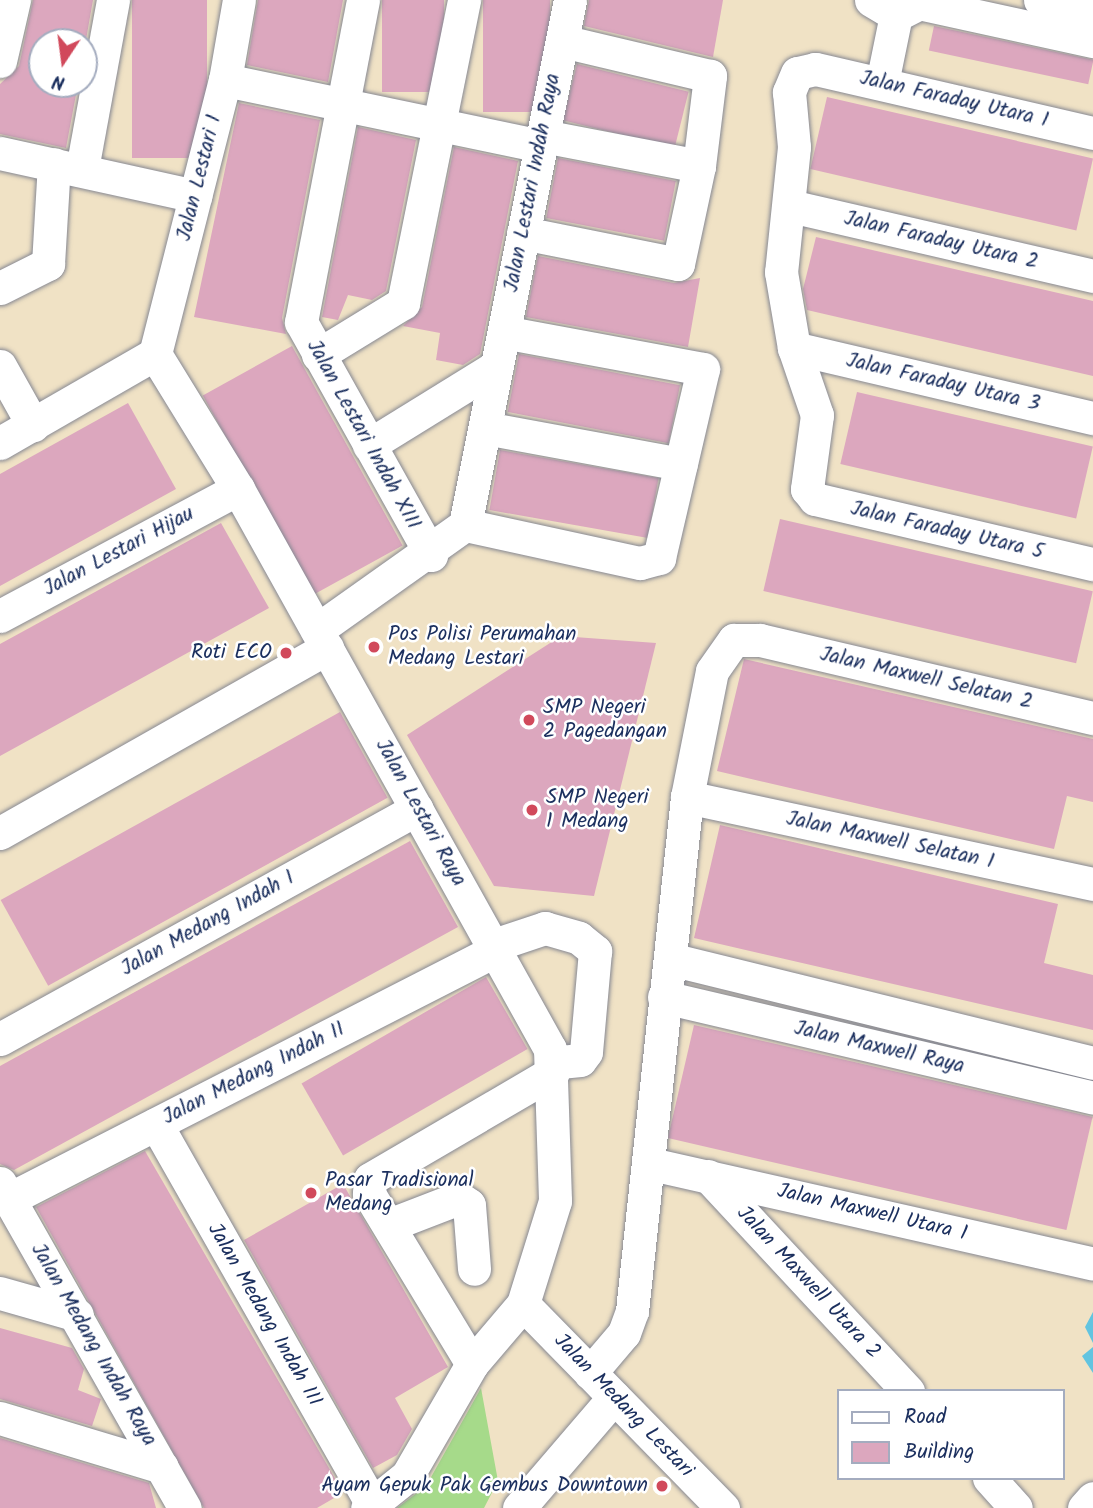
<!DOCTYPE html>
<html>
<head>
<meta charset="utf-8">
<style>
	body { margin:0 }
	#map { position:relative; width:1093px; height:1508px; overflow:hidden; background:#f0e2c5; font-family:Kalam,sans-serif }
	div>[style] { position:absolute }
	.green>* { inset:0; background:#a6da8a }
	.water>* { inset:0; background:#62c4e0 }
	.building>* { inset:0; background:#dca7be; transform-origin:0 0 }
	.roads { filter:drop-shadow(0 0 2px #868892) drop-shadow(0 0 2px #868892) }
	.minor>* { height:33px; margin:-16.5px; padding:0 16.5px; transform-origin:16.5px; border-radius:16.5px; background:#fff }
	.dots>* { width:19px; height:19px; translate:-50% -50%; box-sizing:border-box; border:4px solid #fff; border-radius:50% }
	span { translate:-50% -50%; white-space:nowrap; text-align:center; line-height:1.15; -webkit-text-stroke:5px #fff; paint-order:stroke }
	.street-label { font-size:21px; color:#1b2f5e }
	.poi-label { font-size:21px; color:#1b2f5e }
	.left { translate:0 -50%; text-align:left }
	.right { translate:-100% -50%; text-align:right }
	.legend { position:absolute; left:837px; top:1389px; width:228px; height:91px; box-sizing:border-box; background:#fff; border:2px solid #a4acbf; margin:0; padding:9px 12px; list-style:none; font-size:21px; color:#1b2f5e }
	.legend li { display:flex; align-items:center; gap:14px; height:35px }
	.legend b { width:35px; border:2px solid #a4acbf }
	.north { position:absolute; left:28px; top:28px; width:70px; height:70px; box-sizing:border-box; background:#fff; border:2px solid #a4acbf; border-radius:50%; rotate:193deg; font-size:19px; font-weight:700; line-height:28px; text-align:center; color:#1b2f5e }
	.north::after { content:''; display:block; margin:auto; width:24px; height:32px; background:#d1495b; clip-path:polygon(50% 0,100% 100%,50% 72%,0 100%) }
</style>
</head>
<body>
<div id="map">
	<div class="green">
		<i style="clip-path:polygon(481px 1388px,498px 1481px,484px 1508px,397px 1508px,426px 1486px)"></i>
	</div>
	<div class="water">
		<i style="clip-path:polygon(1093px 1312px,1093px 1343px,1085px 1327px)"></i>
		<i style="clip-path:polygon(1093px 1347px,1093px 1373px,1082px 1356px)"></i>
	</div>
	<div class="building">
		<i style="clip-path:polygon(33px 0,93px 0,84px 51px,84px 42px,42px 42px,42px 84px,78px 84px,66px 148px,0 134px,0 84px,19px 66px)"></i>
		<i style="left:132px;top:0;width:75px;height:158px"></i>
		<i style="clip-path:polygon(258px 0,343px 0,328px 82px,247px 65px)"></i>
		<i style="left:382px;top:0;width:62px;height:92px"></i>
		<i style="left:483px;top:0;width:67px;height:112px"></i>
		<i style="clip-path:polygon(589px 0,723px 0,713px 57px,584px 26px)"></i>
		<i style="left:934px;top:26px;width:163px;height:25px;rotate:12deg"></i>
		<i style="left:577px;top:64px;width:115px;height:58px;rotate:14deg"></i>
		<i style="left:827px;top:97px;width:273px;height:74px;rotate:13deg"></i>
		<i style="clip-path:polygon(239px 103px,320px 120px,282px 318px,286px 334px,194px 317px)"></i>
		<i style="clip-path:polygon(358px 127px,416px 140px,386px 291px,372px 300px,348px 295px,338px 320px,322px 317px)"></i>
		<i style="clip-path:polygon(454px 147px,518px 161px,480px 354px,463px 365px,436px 360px,440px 333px,403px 326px,422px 307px)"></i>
		<i style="left:558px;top:158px;width:120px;height:61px;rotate:11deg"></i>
		<i style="clip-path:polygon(816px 237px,1093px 301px,1093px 376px,807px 310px,803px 289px)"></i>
		<i style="clip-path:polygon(538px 256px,674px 283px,700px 278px,688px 347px,526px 317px)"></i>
		<i style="left:292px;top:346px;width:228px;height:102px;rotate:61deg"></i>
		<i style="left:519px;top:354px;width:164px;height:59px;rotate:11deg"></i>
		<i style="left:857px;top:392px;width:242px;height:74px;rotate:13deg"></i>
		<i style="clip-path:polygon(128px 403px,176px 489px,0 586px,0 474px)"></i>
		<i style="left:500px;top:450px;width:161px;height:61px;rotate:10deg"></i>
		<i style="left:780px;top:519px;width:321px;height:74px;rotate:13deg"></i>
		<i style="clip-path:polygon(221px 523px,269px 608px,0 756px,0 644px)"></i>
		<i style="clip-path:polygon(561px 636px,656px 643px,594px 896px,494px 886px,407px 735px)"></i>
		<i style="clip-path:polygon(744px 659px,1093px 739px,1093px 802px,1067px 796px,1054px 849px,717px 771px)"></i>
		<i style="left:340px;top:712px;width:98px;height:388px;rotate:61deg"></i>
		<i style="clip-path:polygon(720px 825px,1058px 904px,1044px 963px,1093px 975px,1093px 1030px,694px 938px)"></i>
		<i style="clip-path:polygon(410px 841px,458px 927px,14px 1170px,0 1164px,0 1066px)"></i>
		<i style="left:486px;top:977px;width:83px;height:213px;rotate:60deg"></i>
		<i style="left:694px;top:1025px;width:409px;height:116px;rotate:13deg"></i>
		<i style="clip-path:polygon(145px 1151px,340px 1487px,341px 1494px,317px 1508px,204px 1508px,36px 1207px)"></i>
		<i style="clip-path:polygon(343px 1184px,448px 1367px,395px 1398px,412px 1429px,397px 1455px,373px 1468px,244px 1240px)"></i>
		<i style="clip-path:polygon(0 1328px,72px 1348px,84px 1369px,78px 1390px,101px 1399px,92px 1426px,0 1399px)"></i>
		<i style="clip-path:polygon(0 1438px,149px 1483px,156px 1508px,0 1508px)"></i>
	</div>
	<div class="roads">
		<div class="minor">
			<i style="left:363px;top:0;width:328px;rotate:100.9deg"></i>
			<i style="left:301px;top:322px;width:267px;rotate:60.8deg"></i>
			<i style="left:871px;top:0;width:29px;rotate:31deg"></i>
			<i style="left:896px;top:15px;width:22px;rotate:-27deg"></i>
			<i style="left:1040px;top:0;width:54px;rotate:11.7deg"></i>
			<i style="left:918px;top:3px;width:179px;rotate:12.3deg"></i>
			<i style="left:0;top:61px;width:63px;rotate:-77.1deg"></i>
			<i style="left:225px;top:80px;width:323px;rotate:11.8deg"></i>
			<i style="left:882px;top:83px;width:69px;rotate:-78.4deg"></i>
			<i style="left:1093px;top:133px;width:285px;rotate:-167deg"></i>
			<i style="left:815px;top:69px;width:18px;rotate:167deg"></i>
			<i style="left:797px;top:73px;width:21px;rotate:113deg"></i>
			<i style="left:789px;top:92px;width:55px;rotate:84.8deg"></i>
			<i style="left:794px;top:147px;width:126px;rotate:95.9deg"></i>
			<i style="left:781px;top:272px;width:77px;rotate:80.3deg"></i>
			<i style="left:794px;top:348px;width:71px;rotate:71.1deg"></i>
			<i style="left:817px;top:415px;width:75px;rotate:97.7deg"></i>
			<i style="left:807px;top:489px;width:13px;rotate:51deg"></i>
			<i style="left:815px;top:499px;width:285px;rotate:13.2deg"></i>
			<i style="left:543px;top:136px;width:159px;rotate:10.9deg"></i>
			<i style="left:0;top:153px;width:200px;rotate:12.4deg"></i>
			<i style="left:82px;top:169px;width:172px;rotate:-79.6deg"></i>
			<i style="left:790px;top:206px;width:311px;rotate:13deg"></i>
			<i style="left:523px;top:233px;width:158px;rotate:11.3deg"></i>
			<i style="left:678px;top:264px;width:100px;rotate:-77.9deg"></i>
			<i style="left:699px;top:166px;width:91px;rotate:-83deg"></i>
			<i style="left:710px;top:76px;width:152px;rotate:-166.7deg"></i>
			<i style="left:0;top:288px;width:54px;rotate:-26.6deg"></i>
			<i style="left:48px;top:264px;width:100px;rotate:-86.6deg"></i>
			<i style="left:794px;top:348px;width:307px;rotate:13.2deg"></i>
			<i style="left:155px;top:354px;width:158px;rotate:58.4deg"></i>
			<i style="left:238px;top:489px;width:641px;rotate:60.88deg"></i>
			<i style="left:550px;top:1049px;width:152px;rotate:88.1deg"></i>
			<i style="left:555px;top:1201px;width:108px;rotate:107.3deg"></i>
			<i style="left:523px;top:1304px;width:79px;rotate:130.4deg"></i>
			<i style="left:472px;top:1364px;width:129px;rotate:120.1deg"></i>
			<i style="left:407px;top:1476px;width:51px;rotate:141.3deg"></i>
			<i style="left:155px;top:354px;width:283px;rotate:-75.7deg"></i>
			<i style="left:225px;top:80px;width:81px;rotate:-80.1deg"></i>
			<i style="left:318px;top:355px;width:100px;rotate:-31.5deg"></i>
			<i style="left:403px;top:303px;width:309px;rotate:-78.6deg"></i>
			<i style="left:0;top:366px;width:68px;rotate:60.8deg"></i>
			<i style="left:485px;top:428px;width:199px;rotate:10.4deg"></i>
			<i style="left:0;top:443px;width:179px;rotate:-29.9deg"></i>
			<i style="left:369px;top:445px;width:150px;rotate:-31.7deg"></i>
			<i style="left:465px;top:525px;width:179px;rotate:12.3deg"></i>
			<i style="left:640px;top:563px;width:20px;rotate:-15deg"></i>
			<i style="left:659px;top:558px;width:194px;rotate:-76.9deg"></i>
			<i style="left:703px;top:369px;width:202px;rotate:-169.5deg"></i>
			<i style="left:0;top:616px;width:270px;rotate:-28.1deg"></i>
			<i style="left:317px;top:630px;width:181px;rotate:-35.4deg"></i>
			<i style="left:465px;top:525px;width:535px;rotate:-78.69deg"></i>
			<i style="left:687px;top:797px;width:415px;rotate:12.1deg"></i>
			<i style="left:0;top:833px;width:376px;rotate:-29.5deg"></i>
			<i style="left:494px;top:945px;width:54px;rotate:-18.4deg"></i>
			<i style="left:545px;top:928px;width:35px;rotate:16deg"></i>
			<i style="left:579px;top:938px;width:21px;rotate:39deg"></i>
			<i style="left:595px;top:951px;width:101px;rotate:95.1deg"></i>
			<i style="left:586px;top:1052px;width:10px;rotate:127deg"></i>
			<i style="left:580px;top:1060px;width:28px;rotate:174deg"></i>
			<i style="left:670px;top:959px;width:436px;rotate:13.8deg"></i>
			<i style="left:664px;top:997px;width:441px;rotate:13.2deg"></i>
			<i style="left:0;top:1039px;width:476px;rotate:-28.9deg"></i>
			<i style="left:156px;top:1124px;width:438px;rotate:60.4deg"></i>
			<i style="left:651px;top:1164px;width:453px;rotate:12.7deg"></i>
			<i style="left:708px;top:1176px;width:294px;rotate:47.1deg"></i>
			<i style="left:0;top:1183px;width:374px;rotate:60.4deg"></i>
			<i style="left:9px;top:1199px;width:549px;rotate:-27.08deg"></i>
			<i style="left:389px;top:1225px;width:75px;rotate:-21.1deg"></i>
			<i style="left:459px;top:1198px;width:12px;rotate:35deg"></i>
			<i style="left:469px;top:1205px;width:64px;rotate:85.5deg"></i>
			<i style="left:0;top:1293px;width:80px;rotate:15.9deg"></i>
			<i style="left:523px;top:1304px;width:286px;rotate:45.6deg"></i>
			<i style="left:472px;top:1364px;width:199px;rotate:-121.2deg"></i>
			<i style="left:369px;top:1194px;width:15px;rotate:-86deg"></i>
			<i style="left:370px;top:1179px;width:212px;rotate:-30.3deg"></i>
			<i style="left:590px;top:1373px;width:52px;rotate:-49.6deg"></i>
			<i style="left:624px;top:1333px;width:23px;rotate:-70deg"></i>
			<i style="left:632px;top:1311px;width:517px;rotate:-83.89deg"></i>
			<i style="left:687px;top:797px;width:128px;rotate:-78.8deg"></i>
			<i style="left:712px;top:671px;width:38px;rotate:-55deg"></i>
			<i style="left:734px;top:640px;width:26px"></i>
			<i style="left:760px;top:640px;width:342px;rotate:13.2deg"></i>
			<i style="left:0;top:1418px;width:169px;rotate:16.8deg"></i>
			<i style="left:989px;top:1478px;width:40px;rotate:48deg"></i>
			<i style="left:519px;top:1508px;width:146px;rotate:-49.4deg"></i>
			<i style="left:1084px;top:1508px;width:13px;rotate:-48deg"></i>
		</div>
	</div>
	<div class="dots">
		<i style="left:374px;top:647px;background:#d1495b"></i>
		<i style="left:286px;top:653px;background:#d1495b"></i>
		<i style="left:529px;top:720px;background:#d1495b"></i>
		<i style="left:532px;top:810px;background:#d1495b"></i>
		<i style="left:311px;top:1193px;background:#d1495b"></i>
		<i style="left:662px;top:1486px;background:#d1495b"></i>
	</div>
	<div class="street-label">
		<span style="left:954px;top:100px;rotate:13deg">Jalan Faraday Utara 1</span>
		<span style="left:200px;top:178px;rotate:-76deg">Jalan Lestari 1</span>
		<span style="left:533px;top:183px;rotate:-79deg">Jalan Lestari Indah Raya</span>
		<span style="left:941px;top:241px;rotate:13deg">Jalan Faraday Utara 2</span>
		<span style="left:943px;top:383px;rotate:13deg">Jalan Faraday Utara 3</span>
		<span style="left:363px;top:435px;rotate:61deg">Jalan Lestari Indah XIII</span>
		<span style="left:947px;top:531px;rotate:13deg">Jalan Faraday Utara 5</span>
		<span style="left:119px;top:552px;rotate:-28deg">Jalan Lestari Hijau</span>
		<span style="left:926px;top:679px;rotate:13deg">Jalan Maxwell Selatan 2</span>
		<span style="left:420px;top:813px;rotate:61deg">Jalan Lestari Raya</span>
		<span style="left:890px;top:841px;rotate:12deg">Jalan Maxwell Selatan 1</span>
		<span style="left:208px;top:924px;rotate:-29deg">Jalan Medang Indah I</span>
		<span style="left:879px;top:1048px;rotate:13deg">Jalan Maxwell Raya</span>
		<span style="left:254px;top:1074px;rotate:-27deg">Jalan Medang Indah II</span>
		<span style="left:872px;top:1213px;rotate:13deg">Jalan Maxwell Utara 1</span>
		<span style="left:808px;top:1283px;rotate:47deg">Jalan Maxwell Utara 2</span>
		<span style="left:264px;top:1315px;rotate:60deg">Jalan Medang Indah III</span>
		<span style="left:93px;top:1345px;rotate:60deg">Jalan Medang Indah Raya</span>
		<span style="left:623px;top:1406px;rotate:46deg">Jalan Medang Lestari</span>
	</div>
	<div class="poi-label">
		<span class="left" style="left:388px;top:647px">Pos Polisi Perumahan<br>Medang Lestari</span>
		<span class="right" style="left:272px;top:653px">Roti ECO</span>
		<span class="left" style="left:543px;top:720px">SMP Negeri<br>2 Pagedangan</span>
		<span class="left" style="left:546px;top:810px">SMP Negeri<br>1 Medang</span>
		<span class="left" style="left:325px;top:1193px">Pasar Tradisional<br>Medang</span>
		<span class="right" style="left:648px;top:1486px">Ayam Gepuk Pak Gembus Downtown</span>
	</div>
	<ul class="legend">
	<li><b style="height:9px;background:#fff"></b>Road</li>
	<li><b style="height:19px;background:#dca7be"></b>Building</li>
	</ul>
	<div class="north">N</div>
</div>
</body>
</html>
